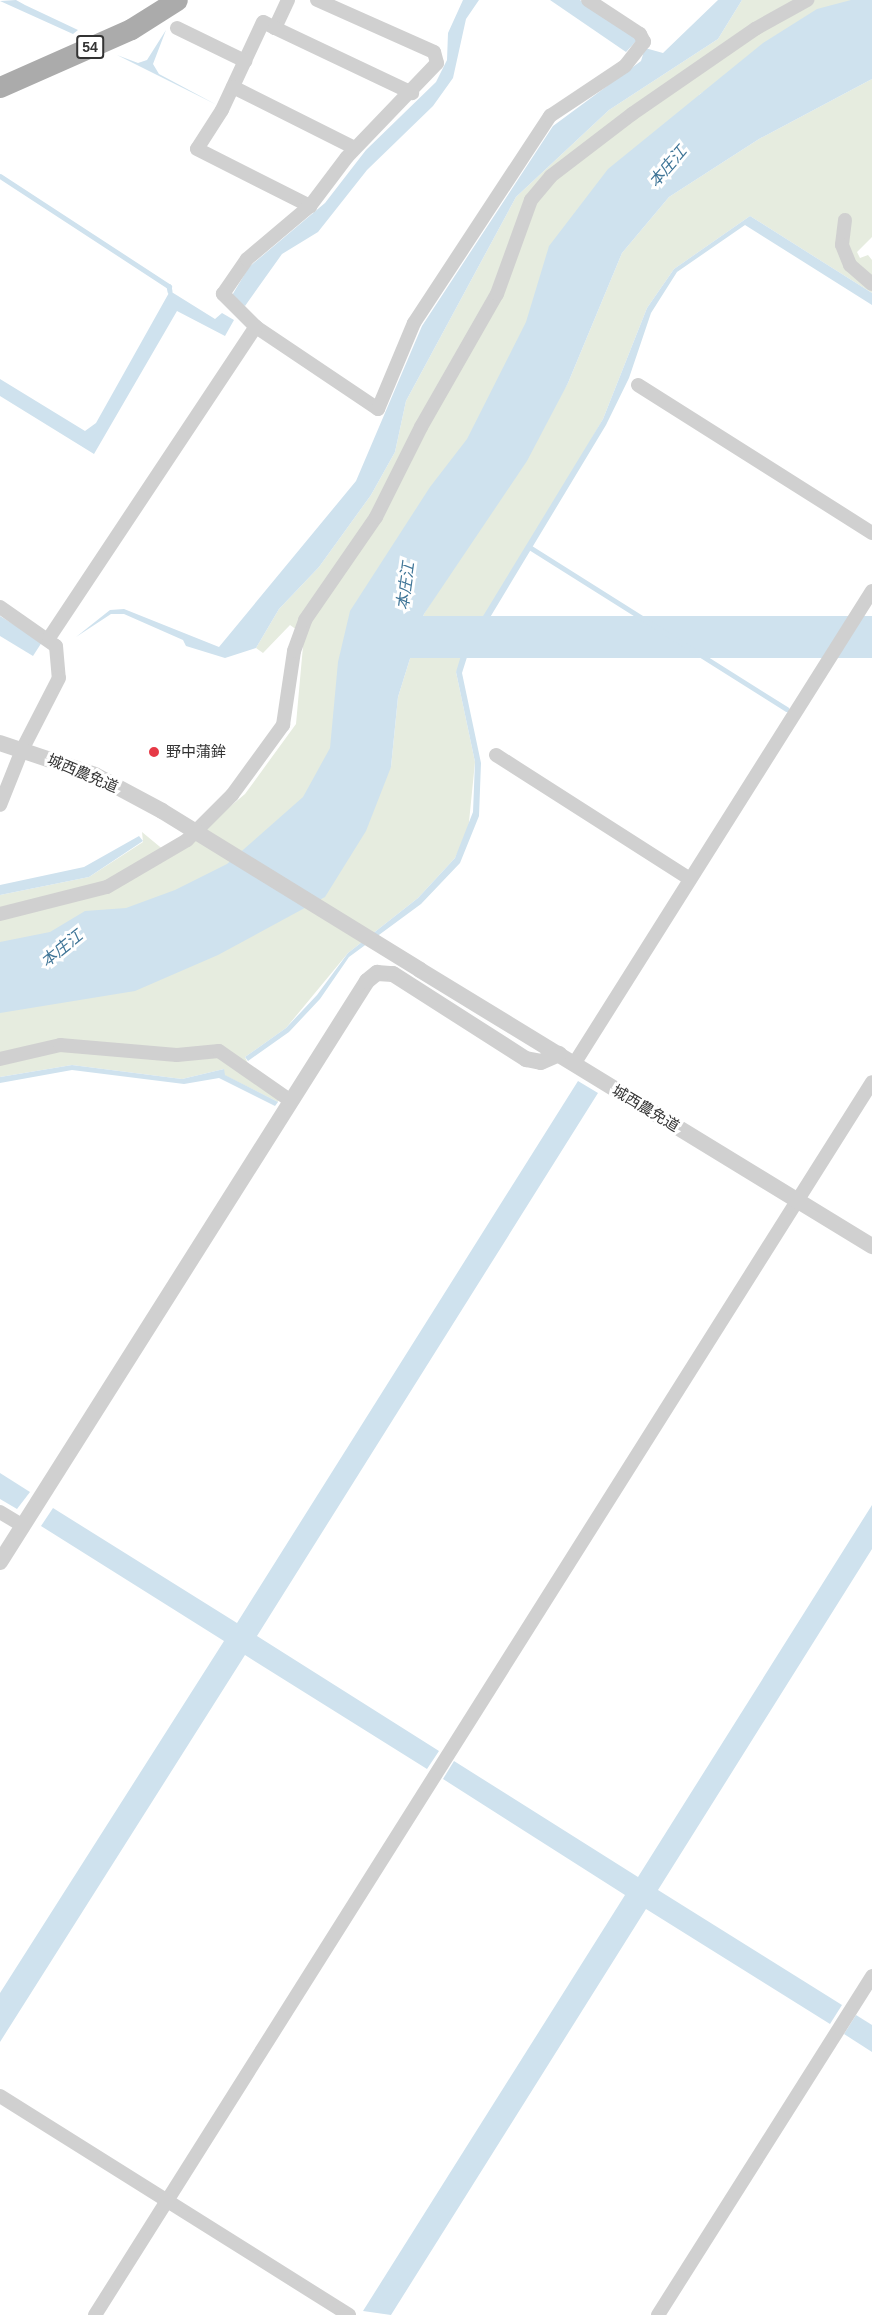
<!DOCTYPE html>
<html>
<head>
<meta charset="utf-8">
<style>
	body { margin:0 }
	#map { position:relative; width:872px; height:2315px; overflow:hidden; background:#fff; font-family:Arial,"Noto Sans JP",sans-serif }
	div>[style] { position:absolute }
	.green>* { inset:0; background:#e6ecdf }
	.water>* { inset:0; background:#cfe2ee; transform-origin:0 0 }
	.stream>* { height:4.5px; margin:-2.25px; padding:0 2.25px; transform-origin:2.25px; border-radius:2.25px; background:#cfe2ee }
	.minor>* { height:14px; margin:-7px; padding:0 7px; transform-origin:7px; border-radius:7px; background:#d0d0d0 }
	.tertiary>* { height:16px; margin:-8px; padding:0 8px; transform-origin:8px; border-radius:8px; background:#d0d0d0 }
	.primary>* { height:21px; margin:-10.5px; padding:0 10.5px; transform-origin:10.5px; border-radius:10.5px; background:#ababab }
	.tertiary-bridge>* { height:16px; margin:-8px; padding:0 8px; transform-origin:8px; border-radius:8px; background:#d0d0d0 }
	.dots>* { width:16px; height:16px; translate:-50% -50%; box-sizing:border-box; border:3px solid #fff; border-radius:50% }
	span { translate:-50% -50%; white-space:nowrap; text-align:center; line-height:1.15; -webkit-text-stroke:6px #fff; paint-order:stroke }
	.shield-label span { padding:2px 4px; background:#fff; border:2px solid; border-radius:4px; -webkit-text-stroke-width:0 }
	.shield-label { font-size:14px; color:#333; font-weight:700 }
	.poi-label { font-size:15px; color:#333 }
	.left { translate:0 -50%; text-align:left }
	.street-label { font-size:15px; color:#333 }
	.water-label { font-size:16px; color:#3f7597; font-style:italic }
</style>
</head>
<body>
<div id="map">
	<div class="green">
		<i style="clip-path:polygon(742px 0,872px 0,700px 94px,347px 737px,299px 851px,0 958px,0 895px,89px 877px,143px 842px,142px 832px,171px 856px,245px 794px,296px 724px,304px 635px,290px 625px,263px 653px,256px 648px,279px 609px,319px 567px,371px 495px,395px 452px,406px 401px,516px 197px,609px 110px,718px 39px)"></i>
		<i style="clip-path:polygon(872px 79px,872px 237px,857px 252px,860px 258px,868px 255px,872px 260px,872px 293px,750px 216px,674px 269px,647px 308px,603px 419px,456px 672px,475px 762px,468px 832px,455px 858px,418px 898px,348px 953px,286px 1028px,245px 1057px,248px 1064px,283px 1088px,278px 1102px,224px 1075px,224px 1069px,182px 1079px,72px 1065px,0 1077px,0 995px,131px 974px,391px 767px,398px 697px,424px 614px,568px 383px,622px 253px,669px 197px,759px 139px)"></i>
	</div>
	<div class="water">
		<i style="clip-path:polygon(16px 0,25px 5px,78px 30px,73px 34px,0 1px)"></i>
		<i style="clip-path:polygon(463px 0,479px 0,466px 19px,453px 78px,433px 106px,367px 170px,318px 232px,282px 254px,245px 306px,231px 297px,249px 267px,325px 203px,366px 150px,436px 82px,447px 60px,448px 33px)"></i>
		<i style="clip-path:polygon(550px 0,580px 0,638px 39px,626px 52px)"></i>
		<i style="clip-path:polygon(718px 0,742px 0,718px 39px,609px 110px,516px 197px,406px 401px,395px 452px,371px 495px,319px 567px,279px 609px,256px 648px,225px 658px,186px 646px,183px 640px,124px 614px,111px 614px,76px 637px,110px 610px,124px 609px,219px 647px,356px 481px,422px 326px,553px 126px,641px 61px,645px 48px,663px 53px)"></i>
		<i style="clip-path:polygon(851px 0,872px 0,872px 79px,759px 139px,669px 197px,622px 253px,568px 383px,527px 461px,424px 614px,398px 697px,391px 767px,366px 831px,325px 897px,218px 955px,135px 991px,0 1013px,0 942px,50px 932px,85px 911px,126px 908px,175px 890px,227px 864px,303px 797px,330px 748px,338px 662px,350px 611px,430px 487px,467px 439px,526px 322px,549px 246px,608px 169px,763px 43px,817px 9px)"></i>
		<i style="clip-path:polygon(166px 30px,153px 64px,159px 74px,217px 105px,117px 55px,138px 63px,147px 60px)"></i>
		<i style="clip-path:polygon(750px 216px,872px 293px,872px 305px,745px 225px,677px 272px,651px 313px,629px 378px,606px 425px,468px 654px,462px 673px,481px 763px,479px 816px,460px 863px,421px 904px,349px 957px,320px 999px,289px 1032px,248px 1061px,245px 1057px,286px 1028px,317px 995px,348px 953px,418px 898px,455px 858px,473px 812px,475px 762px,456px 672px,463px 649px,603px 419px,647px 308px,674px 269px)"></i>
		<i style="clip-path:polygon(170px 291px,215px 319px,222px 313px,234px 320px,225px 336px,177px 311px,94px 454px,0 396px,0 379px,85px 431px,96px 423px)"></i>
		<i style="clip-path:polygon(0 616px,42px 642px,33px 656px,0 636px)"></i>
		<i style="left:872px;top:616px;width:42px;height:522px;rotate:90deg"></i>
		<i style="clip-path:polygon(139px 836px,143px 841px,89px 877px,0 895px,0 885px,84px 867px)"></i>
		<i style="clip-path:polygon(72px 1065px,182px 1079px,224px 1069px,225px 1075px,278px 1102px,275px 1106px,219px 1078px,184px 1084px,72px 1070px,0 1083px,0 1077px)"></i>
		<i style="clip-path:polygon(578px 1081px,598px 1093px,257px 1636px,439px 1751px,427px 1769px,245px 1655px,0 2042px,0 1993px,224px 1641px,41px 1526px,53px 1508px,237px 1623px)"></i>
		<i style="clip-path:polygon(0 1473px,30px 1492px,17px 1509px,0 1499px)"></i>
		<i style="clip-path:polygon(872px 1505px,872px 1549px,658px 1890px,842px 2005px,830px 2024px,646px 1909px,391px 2315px,363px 2311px,625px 1895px,443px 1779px,454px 1761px,638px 1877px)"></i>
		<i style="clip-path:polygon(856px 2015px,872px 2025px,872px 2052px,844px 2034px)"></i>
	</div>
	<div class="stream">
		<i style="left:0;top:176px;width:202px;rotate:33.1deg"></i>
		<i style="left:169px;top:286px;width:5px;rotate:79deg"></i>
		<i style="left:531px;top:548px;width:302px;rotate:32.2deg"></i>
	</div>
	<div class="minor">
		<i style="left:288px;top:0;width:31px;rotate:115deg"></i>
		<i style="left:275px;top:28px;width:13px;rotate:-153deg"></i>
		<i style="left:263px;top:22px;width:97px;rotate:115deg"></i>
		<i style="left:222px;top:110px;width:46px;rotate:122.7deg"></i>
		<i style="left:197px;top:149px;width:127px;rotate:26.8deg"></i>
		<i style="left:177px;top:28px;width:76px;rotate:25.9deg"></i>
		<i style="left:275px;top:28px;width:152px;rotate:25.4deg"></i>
		<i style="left:233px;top:87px;width:136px;rotate:26.6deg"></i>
		<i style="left:845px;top:220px;width:25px;rotate:97deg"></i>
		<i style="left:842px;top:245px;width:22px;rotate:68deg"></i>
		<i style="left:850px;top:265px;width:29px;rotate:41deg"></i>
		<i style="left:256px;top:327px;width:147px;rotate:33.9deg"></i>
		<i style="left:378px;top:409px;width:93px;rotate:-67.3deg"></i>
		<i style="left:414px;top:323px;width:248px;rotate:-56.7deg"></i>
		<i style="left:550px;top:116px;width:90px;rotate:-33.7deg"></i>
		<i style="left:625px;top:66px;width:31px;rotate:-52deg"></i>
		<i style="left:644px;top:42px;width:9px;rotate:-117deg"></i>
		<i style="left:640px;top:34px;width:62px;rotate:-146.8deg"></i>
		<i style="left:638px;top:385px;width:277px;rotate:32.3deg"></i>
		<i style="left:0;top:607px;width:68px;rotate:34.9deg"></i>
		<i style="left:56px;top:646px;width:32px;rotate:85deg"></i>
		<i style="left:59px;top:678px;width:81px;rotate:117.2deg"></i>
		<i style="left:22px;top:750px;width:59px;rotate:111.8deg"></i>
		<i style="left:49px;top:638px;width:374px;rotate:-56.4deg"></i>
		<i style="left:256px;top:327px;width:47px;rotate:-135deg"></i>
		<i style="left:223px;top:294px;width:42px;rotate:-55.6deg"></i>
		<i style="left:247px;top:259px;width:82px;rotate:-40.1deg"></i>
		<i style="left:310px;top:206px;width:61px;rotate:-52.9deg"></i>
		<i style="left:347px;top:157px;width:130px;rotate:-46.2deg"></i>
		<i style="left:437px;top:63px;width:11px;rotate:-105deg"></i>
		<i style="left:434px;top:52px;width:128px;rotate:-156deg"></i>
		<i style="left:496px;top:755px;width:230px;rotate:32.6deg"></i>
		<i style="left:0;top:914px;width:110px;rotate:-14.2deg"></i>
		<i style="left:107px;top:887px;width:93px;rotate:-30.4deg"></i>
		<i style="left:187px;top:840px;width:64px;rotate:-45deg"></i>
		<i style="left:232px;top:795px;width:87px;rotate:-53.9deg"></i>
		<i style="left:283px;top:725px;width:75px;rotate:-81.5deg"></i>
		<i style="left:294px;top:651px;width:33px;rotate:-70deg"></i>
		<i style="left:305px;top:620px;width:125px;rotate:-55.4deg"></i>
		<i style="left:376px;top:517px;width:101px;rotate:-63.4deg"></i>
		<i style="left:421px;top:427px;width:153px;rotate:-60.3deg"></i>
		<i style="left:497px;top:294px;width:100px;rotate:-70.1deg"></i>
		<i style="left:531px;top:200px;width:31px;rotate:-50deg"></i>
		<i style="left:551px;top:176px;width:102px;rotate:-37.4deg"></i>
		<i style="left:632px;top:114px;width:150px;rotate:-34.6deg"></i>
		<i style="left:755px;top:29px;width:60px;rotate:-29.1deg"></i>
		<i style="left:0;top:1059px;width:62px;rotate:-13.1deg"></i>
		<i style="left:60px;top:1045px;width:117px;rotate:4.9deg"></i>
		<i style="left:177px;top:1055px;width:42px;rotate:-5.4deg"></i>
		<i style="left:219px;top:1051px;width:88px;rotate:34.8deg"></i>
		<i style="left:574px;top:1064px;width:559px;rotate:-57.79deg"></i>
		<i style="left:0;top:1512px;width:27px;rotate:31deg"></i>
		<i style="left:0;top:2096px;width:412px;rotate:32.1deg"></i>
		<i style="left:95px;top:2315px;width:1457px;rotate:-57.78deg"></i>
		<i style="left:658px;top:2315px;width:401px;rotate:-57.7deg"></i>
	</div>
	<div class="tertiary">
		<i style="left:0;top:743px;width:100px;rotate:18.6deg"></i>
		<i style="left:95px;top:775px;width:76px;rotate:28.2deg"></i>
		<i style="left:420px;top:970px;width:530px;rotate:31.41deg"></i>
		<i style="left:0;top:1562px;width:687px;rotate:-57.72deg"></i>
		<i style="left:367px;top:981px;width:13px;rotate:-39deg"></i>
		<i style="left:377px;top:973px;width:16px;rotate:4deg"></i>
		<i style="left:393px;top:974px;width:158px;rotate:32.6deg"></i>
		<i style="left:526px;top:1059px;width:15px;rotate:11deg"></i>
		<i style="left:541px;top:1062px;width:20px;rotate:-24deg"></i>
	</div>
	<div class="primary">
		<i style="left:0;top:87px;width:143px;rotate:-23.9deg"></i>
		<i style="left:131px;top:29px;width:54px;rotate:-32.2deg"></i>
	</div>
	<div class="tertiary-bridge">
		<i style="left:162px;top:811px;width:303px;rotate:31.6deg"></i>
	</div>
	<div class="dots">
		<i style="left:154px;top:752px;background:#e63946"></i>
	</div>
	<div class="shield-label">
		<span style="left:90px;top:47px">54</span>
	</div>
	<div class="poi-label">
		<span class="left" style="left:166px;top:752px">野中蒲鉾</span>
	</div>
	<div class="street-label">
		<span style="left:83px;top:773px;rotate:23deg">城西農免道</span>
		<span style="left:646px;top:1108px;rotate:31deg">城西農免道</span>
	</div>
	<div class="water-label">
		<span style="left:668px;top:167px;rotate:-49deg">本庄江</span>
		<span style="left:406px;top:586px;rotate:-82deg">本庄江</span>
		<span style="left:62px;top:949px;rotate:-39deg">本庄江</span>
	</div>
</div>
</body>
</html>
